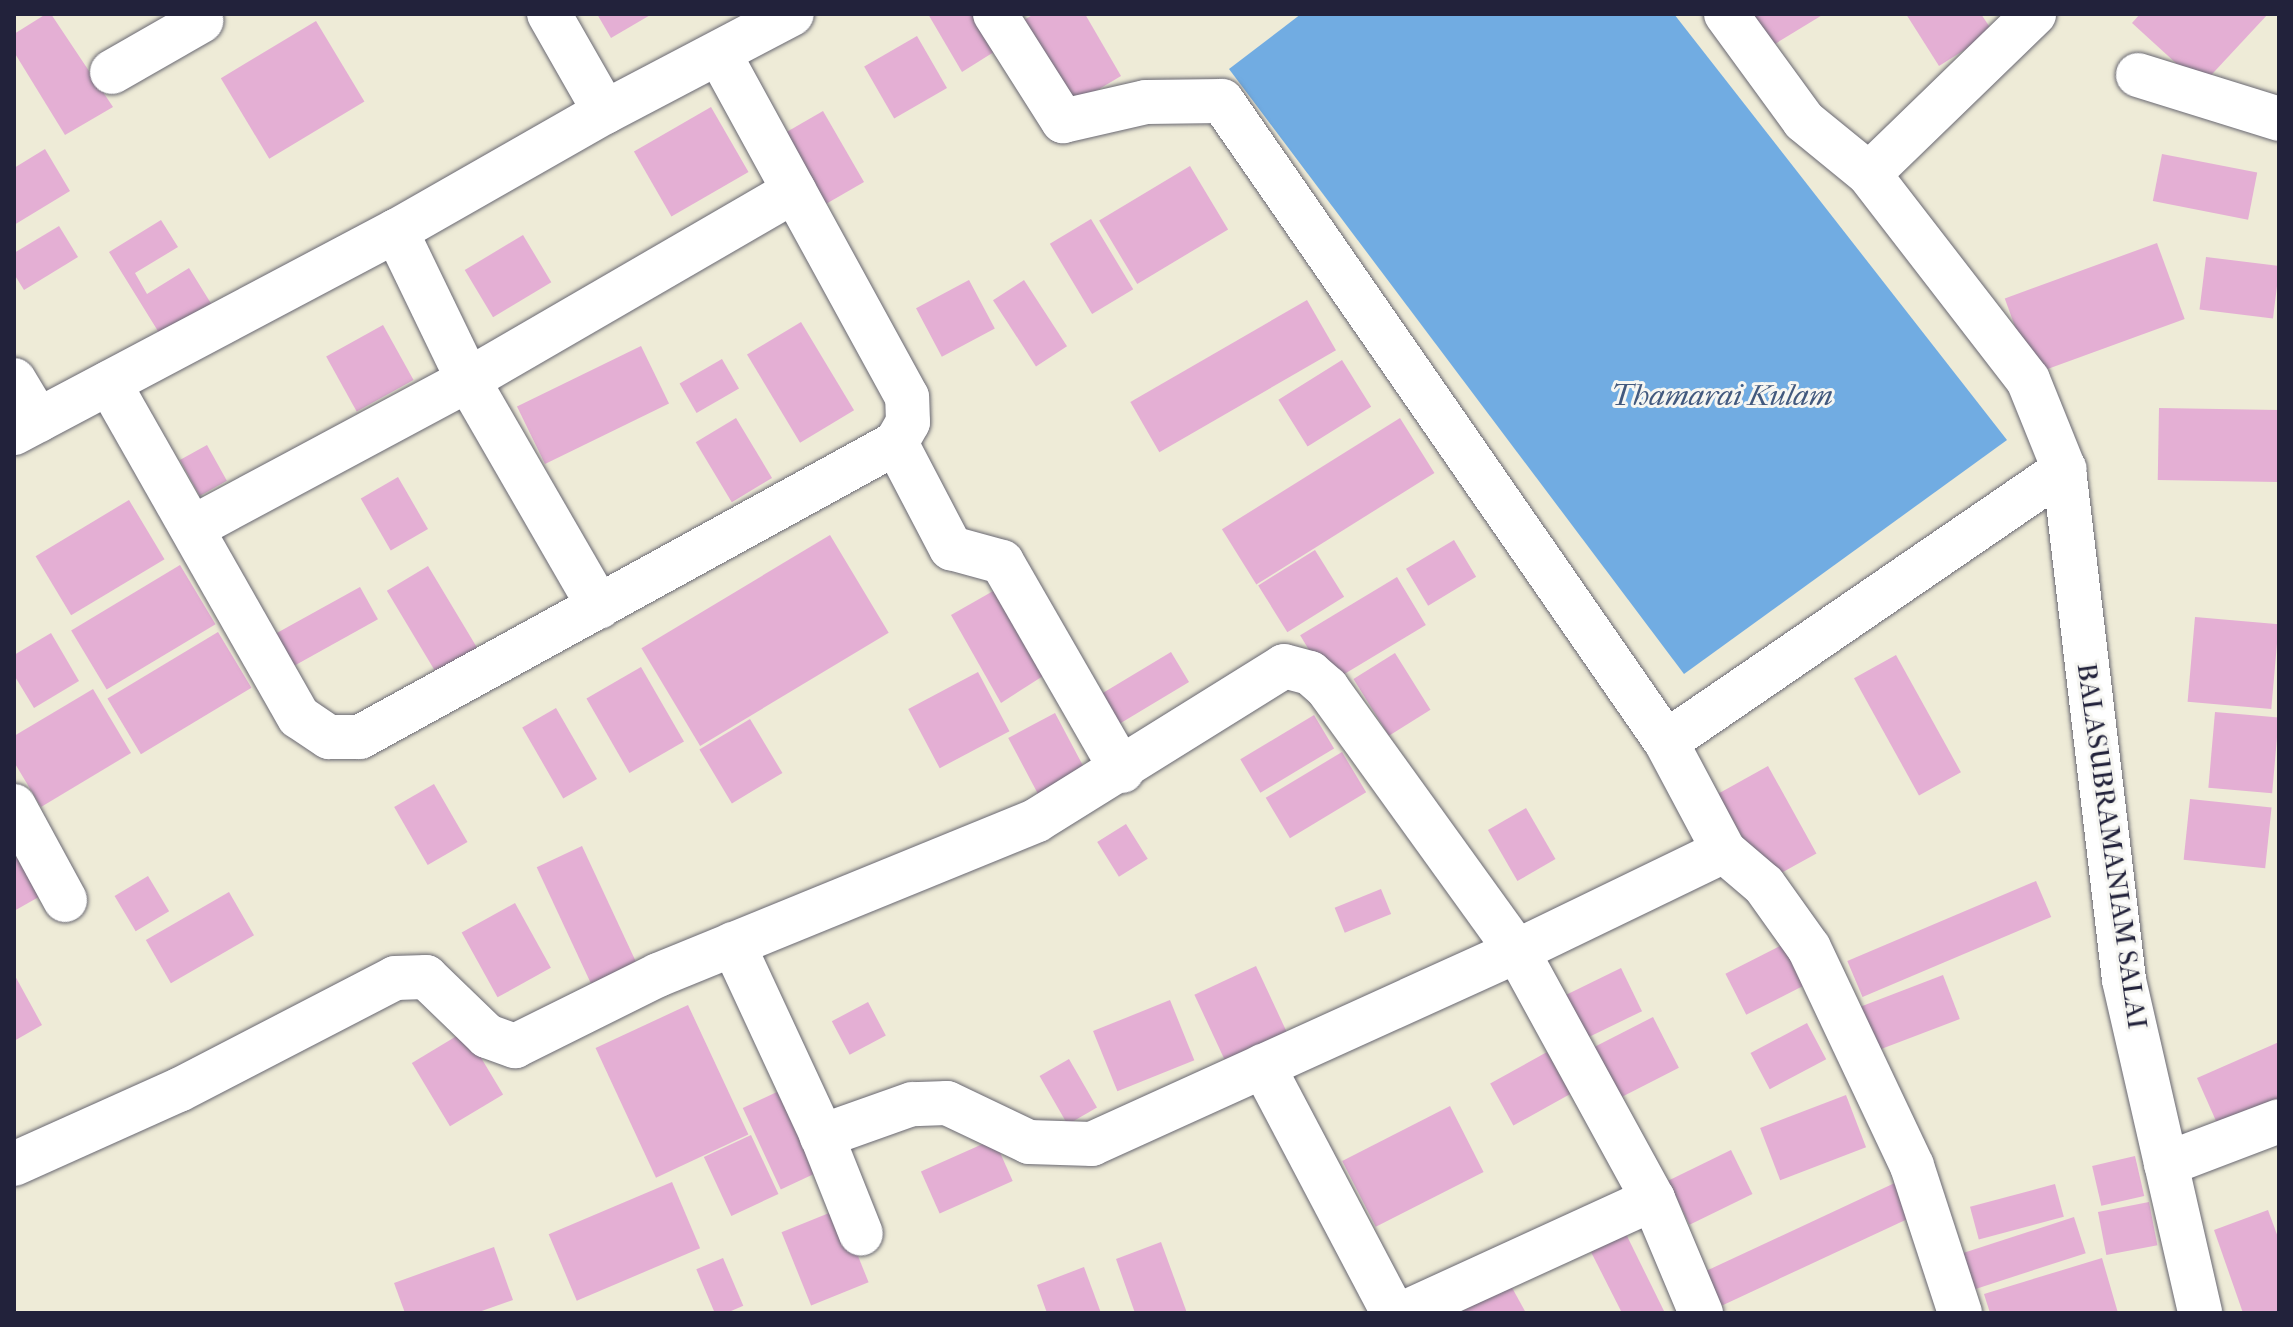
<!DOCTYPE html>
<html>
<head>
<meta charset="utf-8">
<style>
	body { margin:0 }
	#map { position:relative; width:2293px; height:1327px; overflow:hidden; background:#eeebd7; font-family:"IM FELL French Canon",serif }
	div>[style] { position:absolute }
	.water>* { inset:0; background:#71ace2 }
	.building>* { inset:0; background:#e4afd4; transform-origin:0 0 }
	.roads { filter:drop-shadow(0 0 2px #696872) drop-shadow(0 0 2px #696872) }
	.street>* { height:44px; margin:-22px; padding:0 22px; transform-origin:22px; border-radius:22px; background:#fff }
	span { translate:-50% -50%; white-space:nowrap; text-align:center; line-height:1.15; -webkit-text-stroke:6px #f6f6f2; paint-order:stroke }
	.street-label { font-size:28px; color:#22223b }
	.water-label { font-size:30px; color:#42597e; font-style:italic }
	.frame { position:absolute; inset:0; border:16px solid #22223b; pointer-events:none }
</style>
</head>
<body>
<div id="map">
	<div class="water">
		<i style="clip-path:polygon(1301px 14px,1674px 14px,2007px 440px,1684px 674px,1229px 69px)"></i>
	</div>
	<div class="building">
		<i style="clip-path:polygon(46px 14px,51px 14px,113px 107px,65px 135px,14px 52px,14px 34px)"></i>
		<i style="clip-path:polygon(597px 14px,652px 14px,611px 38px)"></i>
		<i style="clip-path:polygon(928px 14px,987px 14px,1005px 45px,962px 72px)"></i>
		<i style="clip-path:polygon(1034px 14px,1085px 14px,1121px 76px,1074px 104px,1024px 20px)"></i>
		<i style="clip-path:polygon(1750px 14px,1824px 14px,1770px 47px)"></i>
		<i style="clip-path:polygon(1906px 14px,1981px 14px,1993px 32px,1939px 66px)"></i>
		<i style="clip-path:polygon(2140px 14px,2268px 14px,2201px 86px,2132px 23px)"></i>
		<i style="left:316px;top:21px;width:94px;height:111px;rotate:59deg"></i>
		<i style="left:917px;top:36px;width:60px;height:61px;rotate:60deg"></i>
		<i style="left:711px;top:107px;width:75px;height:89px;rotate:60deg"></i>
		<i style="left:823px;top:111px;width:82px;height:62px;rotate:60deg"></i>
		<i style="clip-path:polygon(45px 149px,70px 191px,14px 225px,14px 168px)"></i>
		<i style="left:2162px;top:154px;width:97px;height:48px;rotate:11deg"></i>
		<i style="left:1190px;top:166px;width:74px;height:106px;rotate:59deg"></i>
		<i style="left:1091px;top:219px;width:82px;height:48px;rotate:59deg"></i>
		<i style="clip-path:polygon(161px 220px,178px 247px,135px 273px,147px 294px,189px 268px,212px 305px,161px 336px,109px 252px)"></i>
		<i style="clip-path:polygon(59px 226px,78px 257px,24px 290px,14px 274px,14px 253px)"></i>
		<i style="left:523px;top:235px;width:55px;height:68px;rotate:59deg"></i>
		<i style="left:2157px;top:243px;width:81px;height:162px;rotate:70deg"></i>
		<i style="left:2206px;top:257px;width:74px;height:53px;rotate:7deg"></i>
		<i style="left:969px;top:280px;width:55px;height:60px;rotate:62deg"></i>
		<i style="left:1024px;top:280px;width:79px;height:37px;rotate:57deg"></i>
		<i style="left:1307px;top:300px;width:58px;height:204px;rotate:60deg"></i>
		<i style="left:801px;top:322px;width:103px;height:63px;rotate:59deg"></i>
		<i style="left:383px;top:325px;width:63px;height:65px;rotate:61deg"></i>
		<i style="left:641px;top:346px;width:64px;height:138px;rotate:64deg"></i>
		<i style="left:722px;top:359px;width:34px;height:49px;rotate:60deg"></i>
		<i style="left:1342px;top:360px;width:55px;height:75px;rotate:58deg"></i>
		<i style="left:2159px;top:408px;width:120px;height:72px;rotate:1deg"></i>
		<i style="left:736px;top:418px;width:70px;height:47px;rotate:59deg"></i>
		<i style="left:1400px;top:418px;width:65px;height:210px;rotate:58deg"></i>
		<i style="left:207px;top:445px;width:41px;height:31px;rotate:61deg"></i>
		<i style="left:398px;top:477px;width:60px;height:43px;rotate:60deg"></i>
		<i style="left:129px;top:500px;width:69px;height:109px;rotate:59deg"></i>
		<i style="left:830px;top:535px;width:114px;height:220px;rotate:59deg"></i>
		<i style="left:1454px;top:540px;width:43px;height:56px;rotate:59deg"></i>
		<i style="left:1315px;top:550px;width:55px;height:67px;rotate:58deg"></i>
		<i style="left:180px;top:565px;width:69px;height:127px;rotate:59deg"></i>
		<i style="left:428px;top:566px;width:102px;height:48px;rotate:59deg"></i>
		<i style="left:1397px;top:577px;width:56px;height:113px;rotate:59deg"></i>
		<i style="clip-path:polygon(1002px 586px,1043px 676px,1001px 703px,951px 615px)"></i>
		<i style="left:360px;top:587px;width:37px;height:107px;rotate:61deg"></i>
		<i style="left:2195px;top:617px;width:84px;height:85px;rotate:5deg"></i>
		<i style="left:218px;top:632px;width:65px;height:129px;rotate:59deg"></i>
		<i style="clip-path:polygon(51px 633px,79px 681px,34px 708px,14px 675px,14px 655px)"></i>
		<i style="left:1171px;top:652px;width:35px;height:82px;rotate:59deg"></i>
		<i style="left:1395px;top:653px;width:67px;height:49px;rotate:58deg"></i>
		<i style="left:1896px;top:655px;width:134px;height:48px;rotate:61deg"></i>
		<i style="left:641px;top:667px;width:86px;height:63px;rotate:60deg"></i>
		<i style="left:978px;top:672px;width:67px;height:79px;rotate:62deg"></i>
		<i style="clip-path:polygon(93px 689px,131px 753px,41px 807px,14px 762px,14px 736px)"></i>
		<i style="left:556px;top:708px;width:82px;height:39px;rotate:60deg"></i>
		<i style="left:2215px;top:712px;width:64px;height:76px;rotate:5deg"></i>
		<i style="left:1055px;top:713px;width:78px;height:53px;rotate:62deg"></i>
		<i style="left:1314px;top:715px;width:39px;height:86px;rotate:59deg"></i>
		<i style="left:750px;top:719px;width:63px;height:59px;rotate:59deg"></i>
		<i style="left:1342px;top:752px;width:47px;height:89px;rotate:59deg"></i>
		<i style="left:1768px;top:766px;width:100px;height:57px;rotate:61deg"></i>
		<i style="left:434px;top:784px;width:67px;height:46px;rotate:60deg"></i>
		<i style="left:2190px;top:799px;width:82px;height:61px;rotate:6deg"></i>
		<i style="left:1526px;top:808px;width:59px;height:44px;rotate:60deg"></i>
		<i style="left:1126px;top:824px;width:41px;height:34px;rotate:58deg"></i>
		<i style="left:582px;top:846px;width:129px;height:50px;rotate:65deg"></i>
		<i style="clip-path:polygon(21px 855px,44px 894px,14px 911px,14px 859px)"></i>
		<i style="left:148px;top:876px;width:41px;height:39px;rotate:59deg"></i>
		<i style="left:2036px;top:881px;width:39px;height:205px;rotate:67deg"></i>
		<i style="left:1381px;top:889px;width:27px;height:50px;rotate:68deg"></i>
		<i style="left:229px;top:892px;width:50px;height:96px;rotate:60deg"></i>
		<i style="left:515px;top:903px;width:74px;height:61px;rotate:61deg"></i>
		<i style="left:1786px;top:943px;width:46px;height:68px;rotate:63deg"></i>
		<i style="left:1256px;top:966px;width:73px;height:68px;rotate:65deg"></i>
		<i style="left:1621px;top:968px;width:48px;height:66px;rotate:64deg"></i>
		<i style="clip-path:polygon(14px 974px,42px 1025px,14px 1041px)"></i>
		<i style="left:1943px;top:975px;width:47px;height:92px;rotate:69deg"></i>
		<i style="left:1170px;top:1000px;width:65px;height:83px;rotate:68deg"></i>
		<i style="left:868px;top:1002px;width:38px;height:41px;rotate:62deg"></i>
		<i style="left:688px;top:1005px;width:143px;height:102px;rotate:65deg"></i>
		<i style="left:1653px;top:1017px;width:57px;height:73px;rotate:63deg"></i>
		<i style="left:1807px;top:1023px;width:41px;height:64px;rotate:62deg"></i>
		<i style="left:465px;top:1031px;width:74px;height:62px;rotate:59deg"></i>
		<i style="clip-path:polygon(2279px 1042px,2279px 1104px,2220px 1130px,2197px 1078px)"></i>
		<i style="left:1547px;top:1052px;width:48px;height:65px;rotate:61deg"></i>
		<i style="left:1069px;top:1059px;width:56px;height:34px;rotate:60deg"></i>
		<i style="left:779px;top:1091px;width:90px;height:40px;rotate:65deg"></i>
		<i style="left:1846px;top:1095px;width:56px;height:92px;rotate:69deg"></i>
		<i style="left:1450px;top:1106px;width:74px;height:121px;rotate:63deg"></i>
		<i style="left:751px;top:1135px;width:65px;height:52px;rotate:65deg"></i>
		<i style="left:994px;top:1139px;width:46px;height:80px;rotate:66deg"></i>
		<i style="left:1731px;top:1150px;width:49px;height:70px;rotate:64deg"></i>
		<i style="left:2135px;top:1156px;width:41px;height:44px;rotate:77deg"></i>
		<i style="left:1899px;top:1181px;width:38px;height:220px;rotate:65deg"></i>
		<i style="left:672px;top:1182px;width:72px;height:134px;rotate:67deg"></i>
		<i style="left:2055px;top:1184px;width:34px;height:88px;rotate:75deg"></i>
		<i style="left:2149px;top:1202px;width:44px;height:52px;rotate:79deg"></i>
		<i style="left:839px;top:1209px;width:79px;height:62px;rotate:68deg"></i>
		<i style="clip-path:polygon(2268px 1210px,2279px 1240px,2279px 1313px,2243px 1313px,2214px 1230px)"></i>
		<i style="left:2074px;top:1217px;width:38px;height:119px;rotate:72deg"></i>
		<i style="clip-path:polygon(1626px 1234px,1665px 1313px,1622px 1313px,1591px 1252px)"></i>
		<i style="clip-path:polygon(1161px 1242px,1187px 1313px,1135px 1313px,1116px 1259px)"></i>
		<i style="clip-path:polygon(494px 1247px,513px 1300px,476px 1313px,405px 1313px,394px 1283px)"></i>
		<i style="left:723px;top:1258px;width:52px;height:29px;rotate:67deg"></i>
		<i style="clip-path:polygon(2102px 1258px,2118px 1313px,1990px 1313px,1984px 1294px)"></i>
		<i style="clip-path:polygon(1084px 1267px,1101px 1313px,1047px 1313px,1037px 1285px)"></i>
		<i style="clip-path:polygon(1510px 1284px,1526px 1313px,1459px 1313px)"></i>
	</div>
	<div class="roads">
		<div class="street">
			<i style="left:995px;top:14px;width:127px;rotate:57.6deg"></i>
			<i style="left:1063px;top:121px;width:85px;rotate:-12.9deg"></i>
			<i style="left:1146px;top:102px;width:76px;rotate:-0.8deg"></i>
			<i style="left:1222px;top:101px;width:780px;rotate:55.29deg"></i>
			<i style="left:1726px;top:14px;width:132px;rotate:53.9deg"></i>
			<i style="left:1804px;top:121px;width:84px;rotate:39.2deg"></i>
			<i style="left:112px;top:72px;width:103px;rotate:-29.8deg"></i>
			<i style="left:2138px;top:75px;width:148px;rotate:17.3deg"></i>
			<i style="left:605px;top:112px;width:211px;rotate:-27.7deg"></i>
			<i style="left:396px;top:231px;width:165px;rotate:64.2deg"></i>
			<i style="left:468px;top:380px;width:262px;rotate:60deg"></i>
			<i style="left:14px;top:380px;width:47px;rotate:59deg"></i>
			<i style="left:109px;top:383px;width:384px;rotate:60.4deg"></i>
			<i style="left:299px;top:717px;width:36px;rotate:34deg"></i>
			<i style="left:329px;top:737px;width:31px"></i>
			<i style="left:360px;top:737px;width:611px;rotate:-28.75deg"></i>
			<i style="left:896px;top:443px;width:24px;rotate:-60deg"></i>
			<i style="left:908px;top:422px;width:25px;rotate:-92deg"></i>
			<i style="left:907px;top:397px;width:390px;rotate:-118.7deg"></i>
			<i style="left:14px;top:433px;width:432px;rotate:-27.9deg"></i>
			<i style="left:396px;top:231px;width:241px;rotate:-29.7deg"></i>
			<i style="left:605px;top:112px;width:113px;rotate:-119.7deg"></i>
			<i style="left:896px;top:443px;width:119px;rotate:62.4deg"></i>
			<i style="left:951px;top:548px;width:53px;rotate:15.4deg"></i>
			<i style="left:1002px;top:562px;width:241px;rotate:60.1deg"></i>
			<i style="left:2064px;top:469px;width:515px;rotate:83.3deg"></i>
			<i style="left:2124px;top:980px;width:342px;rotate:77.1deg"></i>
			<i style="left:192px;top:528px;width:313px;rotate:-28.2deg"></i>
			<i style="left:468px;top:380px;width:377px;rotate:-30.1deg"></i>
			<i style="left:14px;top:806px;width:107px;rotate:61.5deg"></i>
			<i style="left:1724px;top:851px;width:52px;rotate:40.4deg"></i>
			<i style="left:1764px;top:885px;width:77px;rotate:54.5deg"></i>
			<i style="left:1809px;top:948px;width:241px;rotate:64.7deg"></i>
			<i style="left:1912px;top:1166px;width:155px;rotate:71.9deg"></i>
			<i style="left:733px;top:944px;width:212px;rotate:65.1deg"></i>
			<i style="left:822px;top:1136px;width:105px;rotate:68.3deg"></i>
			<i style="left:1263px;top:1066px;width:279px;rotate:62.2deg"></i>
			<i style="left:14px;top:1164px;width:181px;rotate:-24.2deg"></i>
			<i style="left:179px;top:1090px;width:243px;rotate:-27.4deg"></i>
			<i style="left:395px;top:978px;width:31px;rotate:-2deg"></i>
			<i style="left:426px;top:977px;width:85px;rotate:44deg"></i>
			<i style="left:487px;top:1036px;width:30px;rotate:20deg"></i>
			<i style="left:515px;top:1046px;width:160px;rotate:-26.4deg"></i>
			<i style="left:658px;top:975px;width:409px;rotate:-22.2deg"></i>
			<i style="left:1037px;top:820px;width:291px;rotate:-31.9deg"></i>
			<i style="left:1284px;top:666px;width:27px;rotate:15deg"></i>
			<i style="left:1310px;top:673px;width:23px;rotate:41deg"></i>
			<i style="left:1327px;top:688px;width:324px;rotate:54.2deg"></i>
			<i style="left:1517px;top:951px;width:467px;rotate:155.6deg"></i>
			<i style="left:1092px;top:1144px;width:63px;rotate:-178.2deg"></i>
			<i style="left:1029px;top:1142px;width:91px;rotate:-154.6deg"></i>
			<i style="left:947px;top:1103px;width:35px;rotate:178deg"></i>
			<i style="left:912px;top:1104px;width:96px;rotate:160.4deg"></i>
			<i style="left:2166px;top:1164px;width:121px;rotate:-20.8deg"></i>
			<i style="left:1653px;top:1199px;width:124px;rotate:67.2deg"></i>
			<i style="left:1404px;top:1313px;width:274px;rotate:-24.6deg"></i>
			<i style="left:1653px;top:1199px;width:283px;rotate:-118.7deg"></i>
			<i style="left:1517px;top:951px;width:230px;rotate:-25.8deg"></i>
			<i style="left:1724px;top:851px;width:123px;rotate:-118deg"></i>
			<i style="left:1666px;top:742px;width:483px;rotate:-34.4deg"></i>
			<i style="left:2064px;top:469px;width:96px;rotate:-112deg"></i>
			<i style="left:2028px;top:380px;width:260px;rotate:-127.7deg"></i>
			<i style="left:1869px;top:174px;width:230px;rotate:-44.1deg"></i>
		</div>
	</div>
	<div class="street-label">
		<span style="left:2112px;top:846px;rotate:82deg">BALASUBRAMANIAM SALAI</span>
	</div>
	<div class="water-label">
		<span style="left:1722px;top:396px">Thamarai Kulam</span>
	</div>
	<div class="frame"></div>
</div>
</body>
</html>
